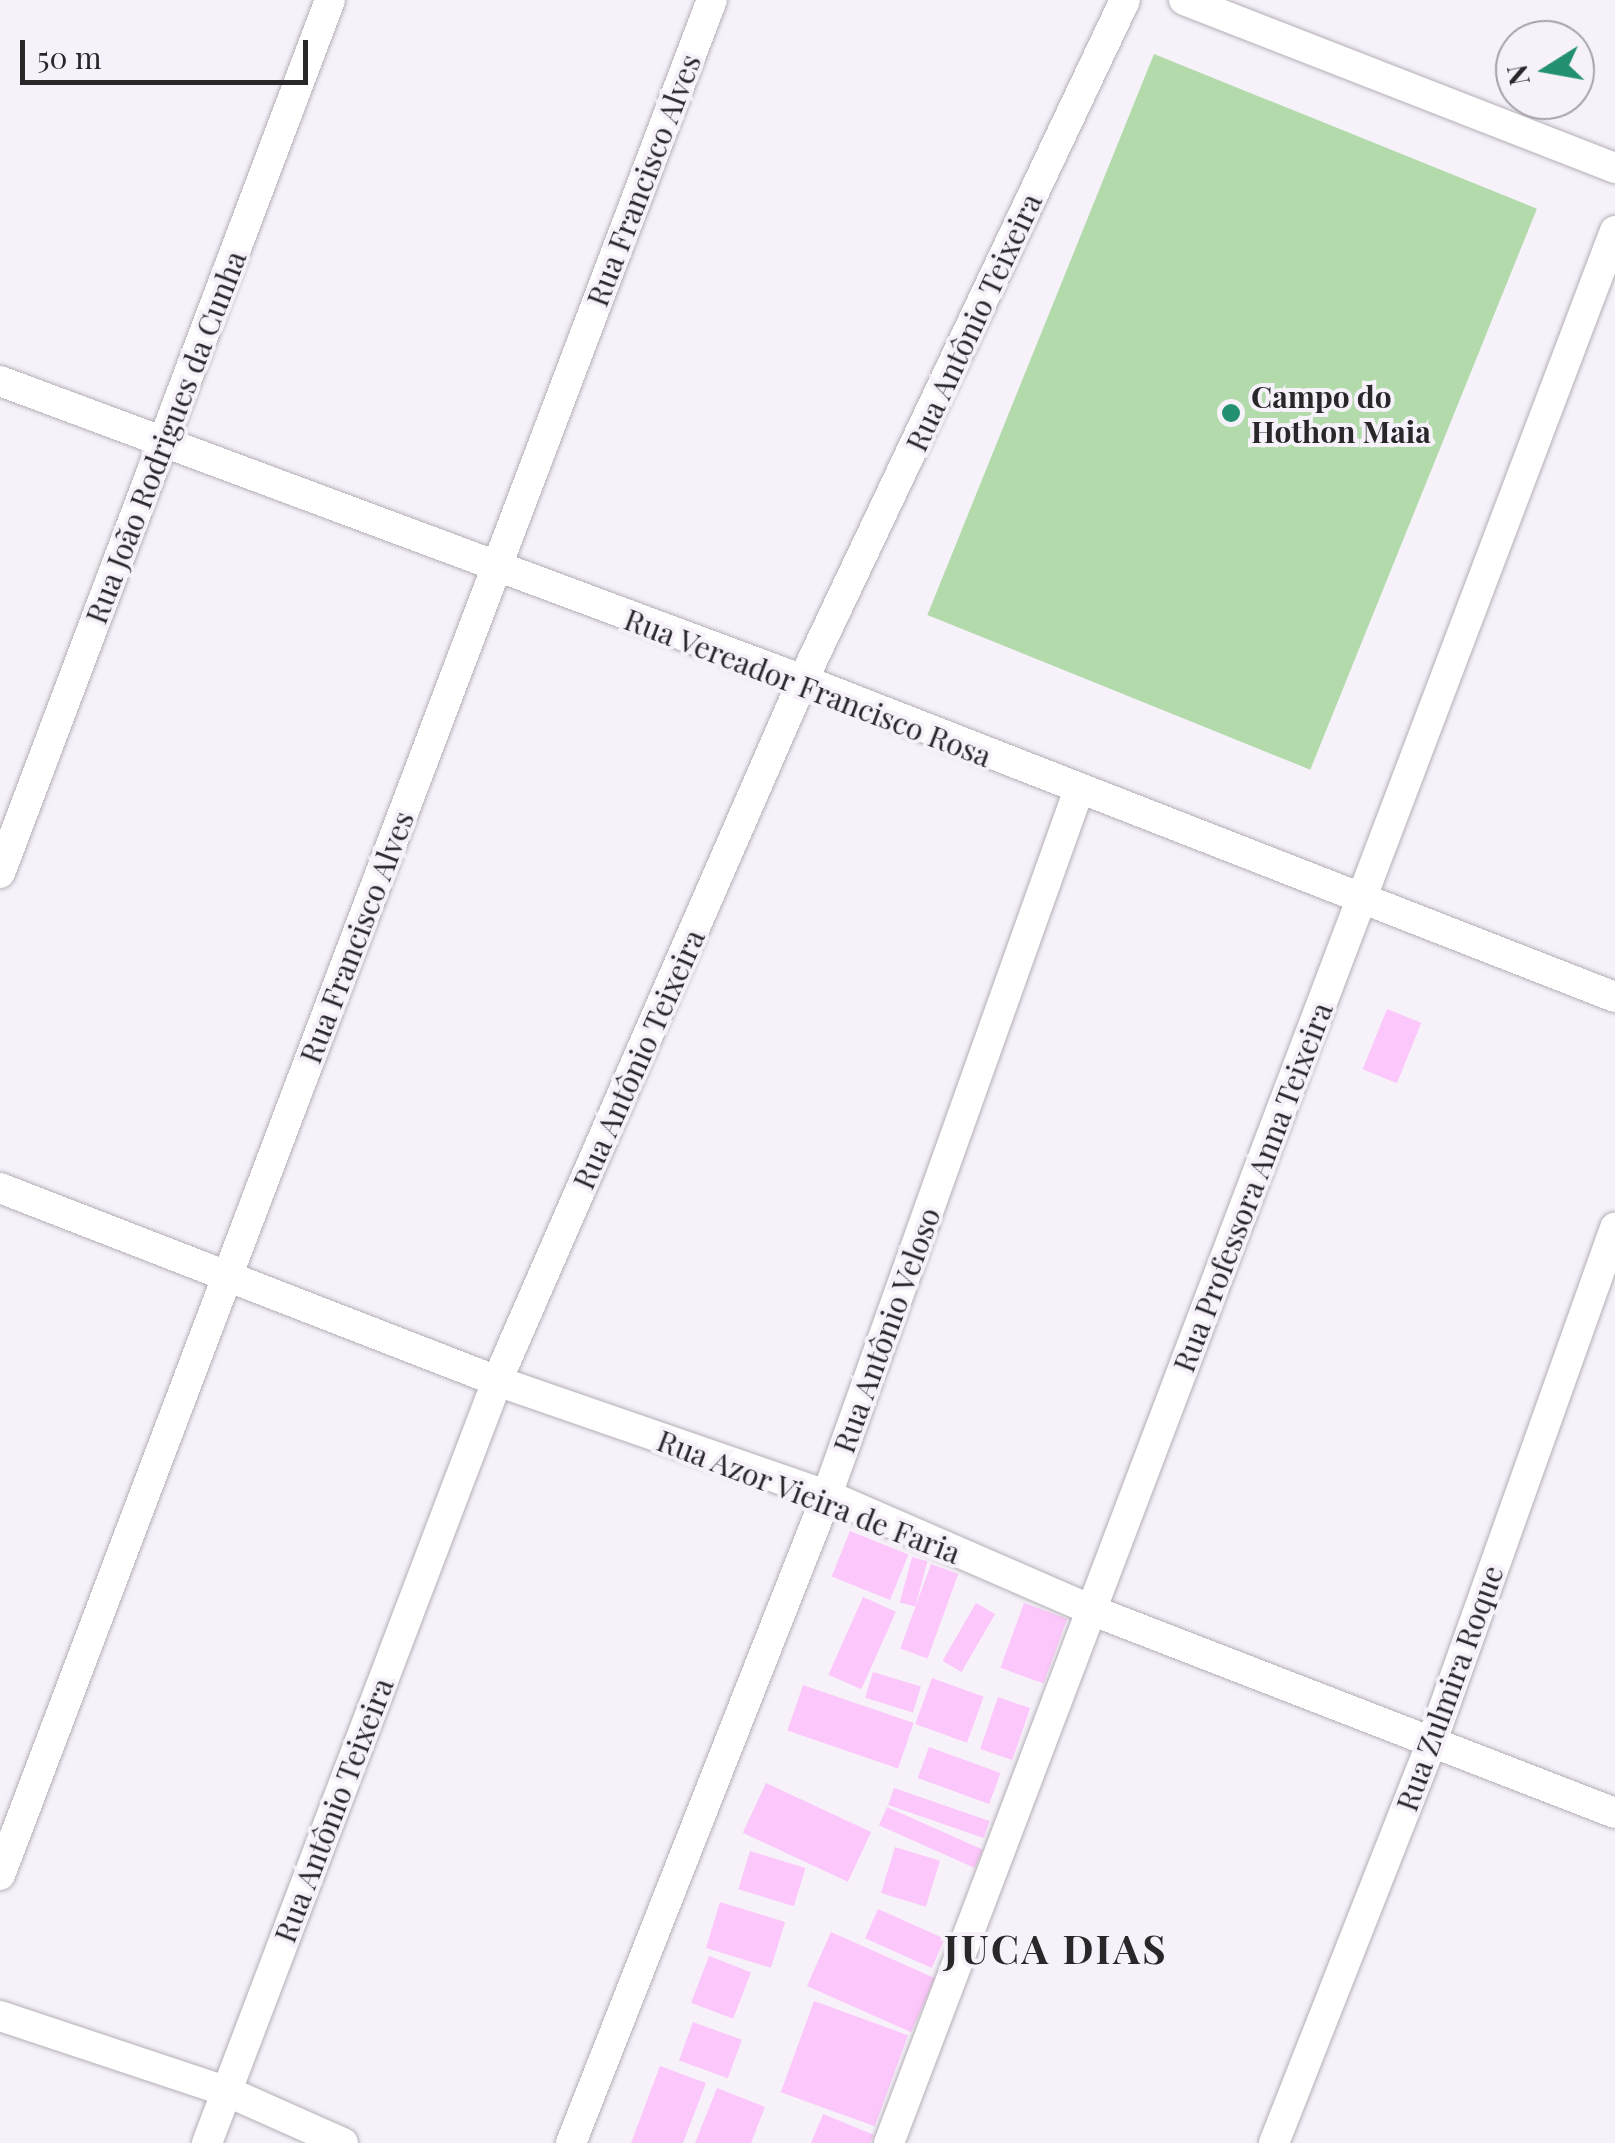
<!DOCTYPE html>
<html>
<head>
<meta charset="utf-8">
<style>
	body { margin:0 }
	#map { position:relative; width:1615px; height:2143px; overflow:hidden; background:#f7f2fa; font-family:"Playfair Display",serif }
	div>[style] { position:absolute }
	.green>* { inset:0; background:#b3daab; transform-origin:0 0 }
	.building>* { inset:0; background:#fcc7fa; transform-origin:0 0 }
	.roads { filter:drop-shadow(0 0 2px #b4afb6) drop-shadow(0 0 2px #b4afb6) }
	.minor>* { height:30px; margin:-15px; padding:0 15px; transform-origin:15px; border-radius:15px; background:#fff }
	.dots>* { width:28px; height:28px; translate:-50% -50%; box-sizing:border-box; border:5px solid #f7f2fa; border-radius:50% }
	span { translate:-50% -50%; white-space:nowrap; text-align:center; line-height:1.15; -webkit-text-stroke:8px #f7f2fa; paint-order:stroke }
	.street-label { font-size:30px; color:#29272a }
	.poi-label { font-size:30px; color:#29272a; font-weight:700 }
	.left { translate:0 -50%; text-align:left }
	.district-label { font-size:40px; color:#29272a; font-weight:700; letter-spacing:2.5px }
	.north { position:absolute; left:1495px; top:20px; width:100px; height:100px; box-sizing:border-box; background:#f7f2fa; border:2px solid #a5a1a7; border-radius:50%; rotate:259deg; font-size:28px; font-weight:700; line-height:40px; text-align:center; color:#29272a }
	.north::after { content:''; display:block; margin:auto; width:35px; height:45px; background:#239171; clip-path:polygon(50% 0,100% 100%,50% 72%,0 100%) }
	.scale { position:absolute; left:20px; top:40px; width:288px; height:45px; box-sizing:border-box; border:5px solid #29272a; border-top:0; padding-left:12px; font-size:30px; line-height:35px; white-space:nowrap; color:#29272a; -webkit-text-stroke:8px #f7f2fa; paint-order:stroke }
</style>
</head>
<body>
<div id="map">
	<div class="green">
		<i style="left:1154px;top:54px;width:413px;height:605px;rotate:22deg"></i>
	</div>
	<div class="building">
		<i style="left:1387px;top:1009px;width:37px;height:65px;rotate:22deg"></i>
		<i style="left:850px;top:1531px;width:63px;height:49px;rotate:22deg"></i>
		<i style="left:912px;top:1557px;width:16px;height:47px;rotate:15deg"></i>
		<i style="left:931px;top:1564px;width:29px;height:90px;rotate:20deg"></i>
		<i style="left:863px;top:1597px;width:36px;height:85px;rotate:24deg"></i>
		<i style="left:976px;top:1603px;width:22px;height:67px;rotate:30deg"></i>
		<i style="left:1024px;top:1603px;width:46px;height:69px;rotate:20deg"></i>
		<i style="left:873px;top:1672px;width:50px;height:27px;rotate:17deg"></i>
		<i style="left:932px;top:1678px;width:55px;height:49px;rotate:20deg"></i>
		<i style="left:803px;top:1685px;width:117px;height:48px;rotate:19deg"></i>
		<i style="left:998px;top:1697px;width:34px;height:55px;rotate:19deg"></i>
		<i style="left:929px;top:1747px;width:76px;height:33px;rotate:20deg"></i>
		<i style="left:766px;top:1783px;width:116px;height:55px;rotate:25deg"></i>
		<i style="left:894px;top:1788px;width:101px;height:18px;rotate:19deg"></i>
		<i style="left:887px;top:1807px;width:105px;height:20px;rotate:24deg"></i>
		<i style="left:895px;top:1847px;width:47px;height:48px;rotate:17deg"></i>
		<i style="left:750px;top:1851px;width:58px;height:40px;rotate:17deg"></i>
		<i style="left:720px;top:1902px;width:68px;height:48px;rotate:17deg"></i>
		<i style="left:878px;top:1909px;width:73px;height:32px;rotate:24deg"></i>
		<i style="left:831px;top:1932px;width:114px;height:59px;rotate:24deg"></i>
		<i style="left:709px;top:1956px;width:45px;height:50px;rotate:21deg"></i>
		<i style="left:814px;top:2001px;width:100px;height:97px;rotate:20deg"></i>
		<i style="left:693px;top:2022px;width:52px;height:41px;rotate:20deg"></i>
		<i style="clip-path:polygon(660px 2066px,706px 2083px,683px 2143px,631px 2143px)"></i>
		<i style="clip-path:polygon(717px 2088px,765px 2107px,751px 2143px,695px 2143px)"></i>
		<i style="clip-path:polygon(823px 2114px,874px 2135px,870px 2143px,811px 2143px)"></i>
	</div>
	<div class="roads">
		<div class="minor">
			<i style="left:1184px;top:0;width:463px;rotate:21.3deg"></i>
			<i style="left:0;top:381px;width:857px;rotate:20.42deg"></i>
			<i style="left:803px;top:680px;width:872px;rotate:21.33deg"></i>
			<i style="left:0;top:873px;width:933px;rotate:-69.29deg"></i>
			<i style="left:0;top:1188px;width:533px;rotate:21.22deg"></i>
			<i style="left:497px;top:1381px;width:349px;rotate:19.1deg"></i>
			<i style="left:827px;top:1495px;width:288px;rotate:23.5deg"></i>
			<i style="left:1091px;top:1610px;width:562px;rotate:21.18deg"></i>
			<i style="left:0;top:1875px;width:2006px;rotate:-69.21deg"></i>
			<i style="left:0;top:2016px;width:238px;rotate:18.4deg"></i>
			<i style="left:226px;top:2091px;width:128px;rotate:24deg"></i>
			<i style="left:207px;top:2143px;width:815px;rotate:-69.16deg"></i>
			<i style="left:497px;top:1381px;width:765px;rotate:-66.42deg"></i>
			<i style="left:803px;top:680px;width:752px;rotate:-64.66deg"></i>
			<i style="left:571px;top:2143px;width:697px;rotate:-68.44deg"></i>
			<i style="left:827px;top:1495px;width:746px;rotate:-70.35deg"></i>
			<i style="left:889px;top:2143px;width:2045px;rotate:-69.21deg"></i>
			<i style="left:1274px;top:2143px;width:432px;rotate:-68.5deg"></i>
			<i style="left:1432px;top:1741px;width:545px;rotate:-70.37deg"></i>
		</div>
	</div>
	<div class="dots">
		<i style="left:1231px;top:413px;background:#239171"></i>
	</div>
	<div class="street-label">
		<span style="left:643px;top:180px;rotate:-69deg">Rua Francisco Alves</span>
		<span style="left:973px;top:322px;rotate:-65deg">Rua Antônio Teixeira</span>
		<span style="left:165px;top:437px;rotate:-69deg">Rua João Rodrigues da Cunha</span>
		<span style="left:808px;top:687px;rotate:21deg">Rua Vereador Francisco Rosa</span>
		<span style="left:356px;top:937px;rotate:-69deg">Rua Francisco Alves</span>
		<span style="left:638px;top:1059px;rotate:-66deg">Rua Antônio Teixeira</span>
		<span style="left:1252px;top:1187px;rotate:-69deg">Rua Professora Anna Teixeira</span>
		<span style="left:886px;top:1330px;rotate:-70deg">Rua Antônio Veloso</span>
		<span style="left:809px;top:1496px;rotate:21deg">Rua Azor Vieira de Faria</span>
		<span style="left:1449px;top:1688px;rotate:-70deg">Rua Zulmira Roque</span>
		<span style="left:333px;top:1810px;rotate:-69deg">Rua Antônio Teixeira</span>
	</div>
	<div class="poi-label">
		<span class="left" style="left:1251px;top:413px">Campo do<br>Hothon Maia</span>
	</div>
	<div class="district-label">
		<span style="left:1056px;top:1948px">JUCA DIAS</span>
	</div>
	<div class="north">N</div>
	<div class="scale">50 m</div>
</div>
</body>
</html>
